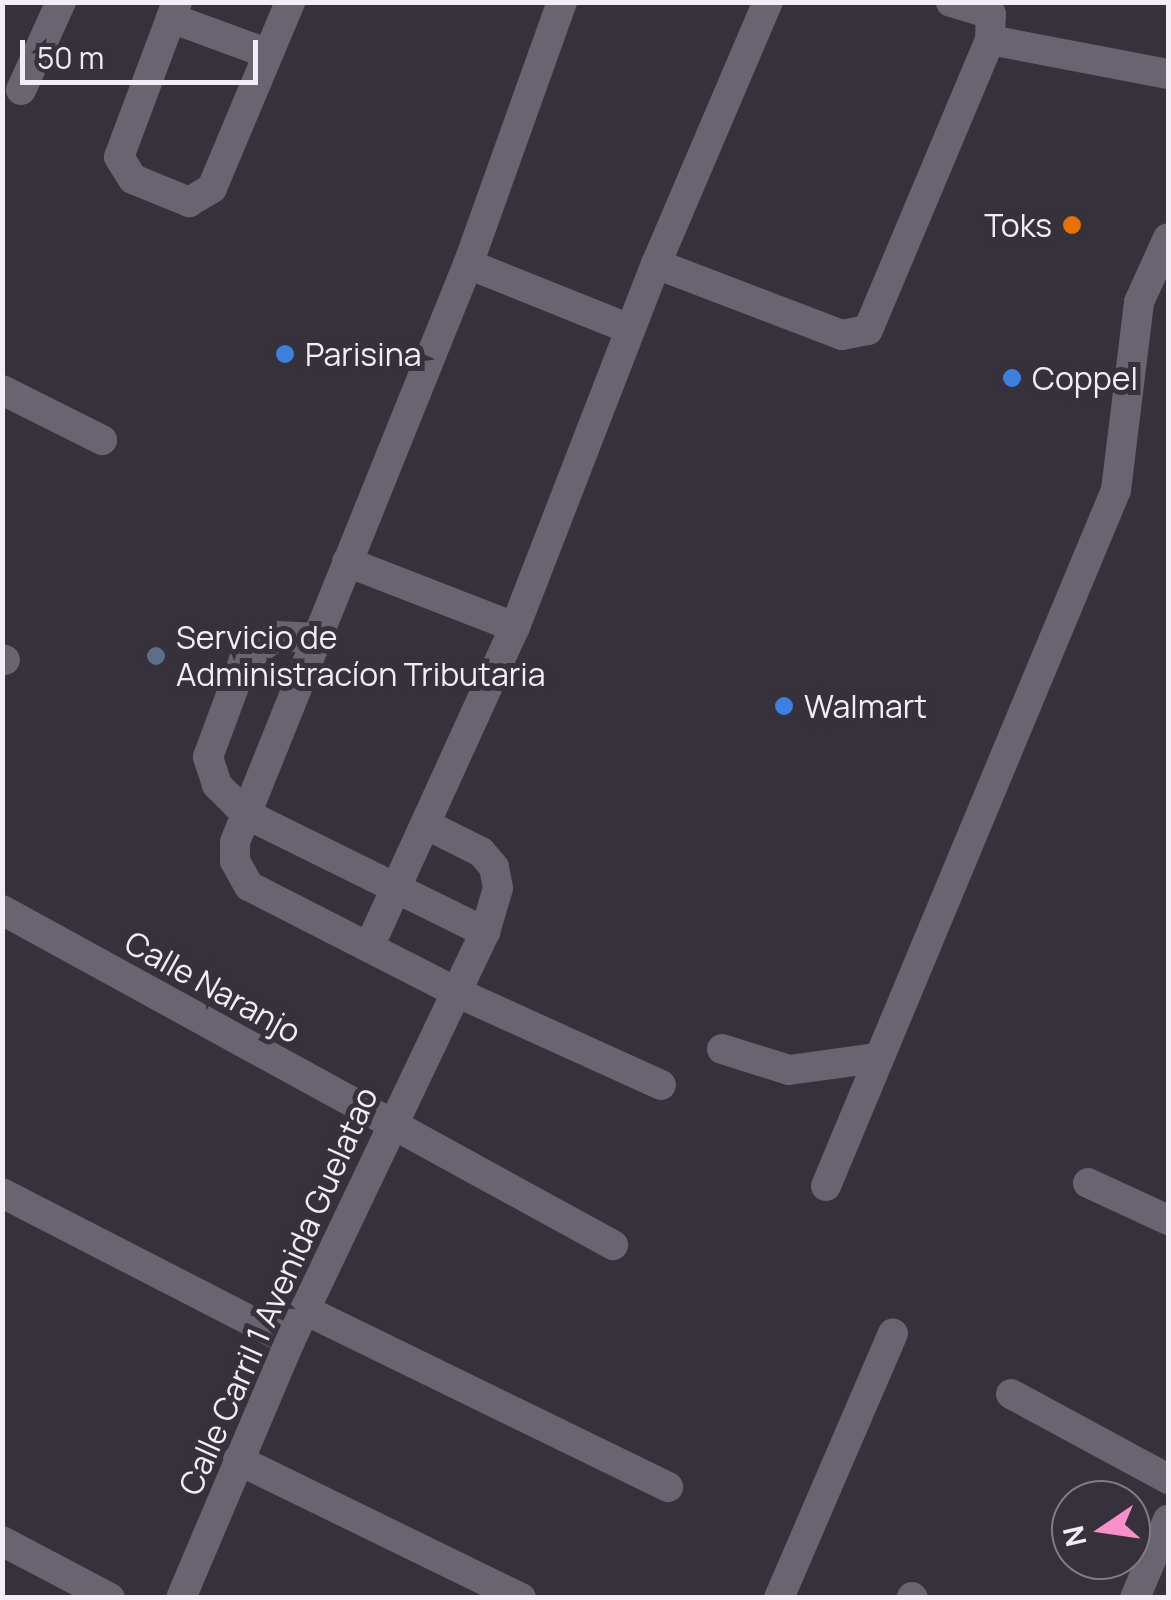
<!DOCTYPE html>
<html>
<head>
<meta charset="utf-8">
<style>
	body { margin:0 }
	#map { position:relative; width:1171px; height:1600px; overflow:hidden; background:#36313b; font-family:Manrope,sans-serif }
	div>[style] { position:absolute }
	.minor>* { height:30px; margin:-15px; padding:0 15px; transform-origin:15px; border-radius:15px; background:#69646f }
	.dots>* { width:28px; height:28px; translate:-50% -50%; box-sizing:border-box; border:5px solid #36313b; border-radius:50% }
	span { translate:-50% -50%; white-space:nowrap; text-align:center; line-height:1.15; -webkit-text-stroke:10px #36313b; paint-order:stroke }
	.poi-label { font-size:32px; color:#f2eef5 }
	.right { translate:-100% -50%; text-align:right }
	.left { translate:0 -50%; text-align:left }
	.street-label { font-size:32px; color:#f2eef5 }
	.frame { position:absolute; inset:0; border:5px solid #f2eef5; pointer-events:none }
	.north { position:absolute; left:1051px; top:1480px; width:100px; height:100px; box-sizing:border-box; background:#36313b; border:2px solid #817d85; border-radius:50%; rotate:257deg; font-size:28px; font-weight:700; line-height:40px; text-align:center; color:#f2eef5 }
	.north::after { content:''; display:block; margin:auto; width:35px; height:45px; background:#f890cc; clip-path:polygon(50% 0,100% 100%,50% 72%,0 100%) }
	.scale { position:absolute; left:20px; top:40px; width:238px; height:45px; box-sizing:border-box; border:5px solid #f2eef5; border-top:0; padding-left:12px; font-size:30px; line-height:35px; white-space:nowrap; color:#f2eef5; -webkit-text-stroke:8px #36313b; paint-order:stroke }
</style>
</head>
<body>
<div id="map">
	<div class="minor">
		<i style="left:177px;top:2px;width:165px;rotate:110.5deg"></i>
		<i style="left:119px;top:157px;width:26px;rotate:58deg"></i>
		<i style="left:133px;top:179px;width:61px;rotate:22.3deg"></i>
		<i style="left:189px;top:202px;width:27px;rotate:-31deg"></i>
		<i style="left:212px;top:188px;width:202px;rotate:-67.2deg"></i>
		<i style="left:562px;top:2px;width:278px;rotate:109.7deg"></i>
		<i style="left:468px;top:264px;width:623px;rotate:111.96deg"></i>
		<i style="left:235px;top:842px;width:19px;rotate:90deg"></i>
		<i style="left:235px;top:861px;width:29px;rotate:61deg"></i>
		<i style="left:249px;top:886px;width:233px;rotate:27.1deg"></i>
		<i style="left:456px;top:992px;width:225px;rotate:24.4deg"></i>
		<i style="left:171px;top:18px;width:101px;rotate:20.2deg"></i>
		<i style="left:990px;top:40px;width:181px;rotate:10.8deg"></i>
		<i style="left:21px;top:90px;width:97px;rotate:-65.6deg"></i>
		<i style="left:468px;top:264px;width:175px;rotate:21.9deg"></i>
		<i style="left:656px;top:264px;width:199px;rotate:20.9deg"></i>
		<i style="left:842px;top:335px;width:26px;rotate:-11deg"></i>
		<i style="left:868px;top:330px;width:315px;rotate:-67.2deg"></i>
		<i style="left:990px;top:40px;width:26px;rotate:-88deg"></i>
		<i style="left:991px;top:14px;width:42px;rotate:-163.3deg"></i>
		<i style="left:2px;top:390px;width:112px;rotate:26.6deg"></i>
		<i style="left:347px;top:562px;width:180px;rotate:21.2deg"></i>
		<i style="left:318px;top:638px;width:42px;rotate:-177.3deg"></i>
		<i style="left:276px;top:636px;width:40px;rotate:143deg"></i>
		<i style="left:244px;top:660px;width:103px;rotate:110.4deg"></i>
		<i style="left:208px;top:757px;width:29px;rotate:72deg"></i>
		<i style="left:217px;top:785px;width:41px;rotate:45deg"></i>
		<i style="left:246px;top:814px;width:267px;rotate:26.3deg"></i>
		<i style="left:2px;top:659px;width:3px;rotate:18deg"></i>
		<i style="left:2px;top:910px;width:697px;rotate:28.74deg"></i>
		<i style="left:369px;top:947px;width:352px;rotate:-65.5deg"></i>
		<i style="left:515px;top:627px;width:389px;rotate:-68.8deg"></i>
		<i style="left:656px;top:264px;width:285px;rotate:-66.9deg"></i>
		<i style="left:722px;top:1049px;width:70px;rotate:17.4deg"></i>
		<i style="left:789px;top:1070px;width:87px;rotate:-7.9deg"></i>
		<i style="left:1088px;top:1183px;width:88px;rotate:24.8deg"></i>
		<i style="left:826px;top:1186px;width:754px;rotate:-67.38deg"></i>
		<i style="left:1116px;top:490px;width:189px;rotate:-83deg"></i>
		<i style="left:1139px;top:302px;width:70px;rotate:-65.6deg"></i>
		<i style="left:2px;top:1193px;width:324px;rotate:27.2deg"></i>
		<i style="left:305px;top:1310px;width:404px;rotate:26deg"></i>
		<i style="left:1011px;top:1394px;width:179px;rotate:28.4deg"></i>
		<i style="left:238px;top:1460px;width:315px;rotate:26deg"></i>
		<i style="left:2px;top:1541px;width:122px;rotate:27.8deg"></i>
		<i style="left:912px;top:1597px;width:1px;rotate:45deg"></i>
		<i style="left:181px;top:1598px;width:279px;rotate:-67deg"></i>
		<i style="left:290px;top:1341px;width:453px;rotate:-64.5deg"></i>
		<i style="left:485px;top:932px;width:46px;rotate:-73.5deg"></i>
		<i style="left:498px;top:888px;width:21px;rotate:-101deg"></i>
		<i style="left:494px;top:867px;width:20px;rotate:-131deg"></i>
		<i style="left:481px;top:852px;width:60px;rotate:-153.4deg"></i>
		<i style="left:779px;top:1598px;width:288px;rotate:-66.7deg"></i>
		<i style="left:1135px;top:1598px;width:85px;rotate:-67.1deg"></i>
	</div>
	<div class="dots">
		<i style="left:1072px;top:225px;background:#e8710a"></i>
		<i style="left:285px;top:354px;background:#3f7fe0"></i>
		<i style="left:1012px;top:378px;background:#3f7fe0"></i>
		<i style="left:156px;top:656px;background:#5c6f8a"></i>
		<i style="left:784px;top:706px;background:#3f7fe0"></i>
	</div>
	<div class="poi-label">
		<span class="right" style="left:1052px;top:225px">Toks</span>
		<span class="left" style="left:305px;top:354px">Parisina</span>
		<span class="left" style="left:1032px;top:378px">Coppel</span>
		<span class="left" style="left:176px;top:656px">Servicio de<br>Administracíon Tributaria</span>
		<span class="left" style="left:804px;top:706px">Walmart</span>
	</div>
	<div class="street-label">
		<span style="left:213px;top:987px;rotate:29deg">Calle Naranjo</span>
		<span style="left:278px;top:1291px;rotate:-66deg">Calle Carril 1 Avenida Guelatao</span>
	</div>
	<div class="frame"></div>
	<div class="north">N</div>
	<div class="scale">50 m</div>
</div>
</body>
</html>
